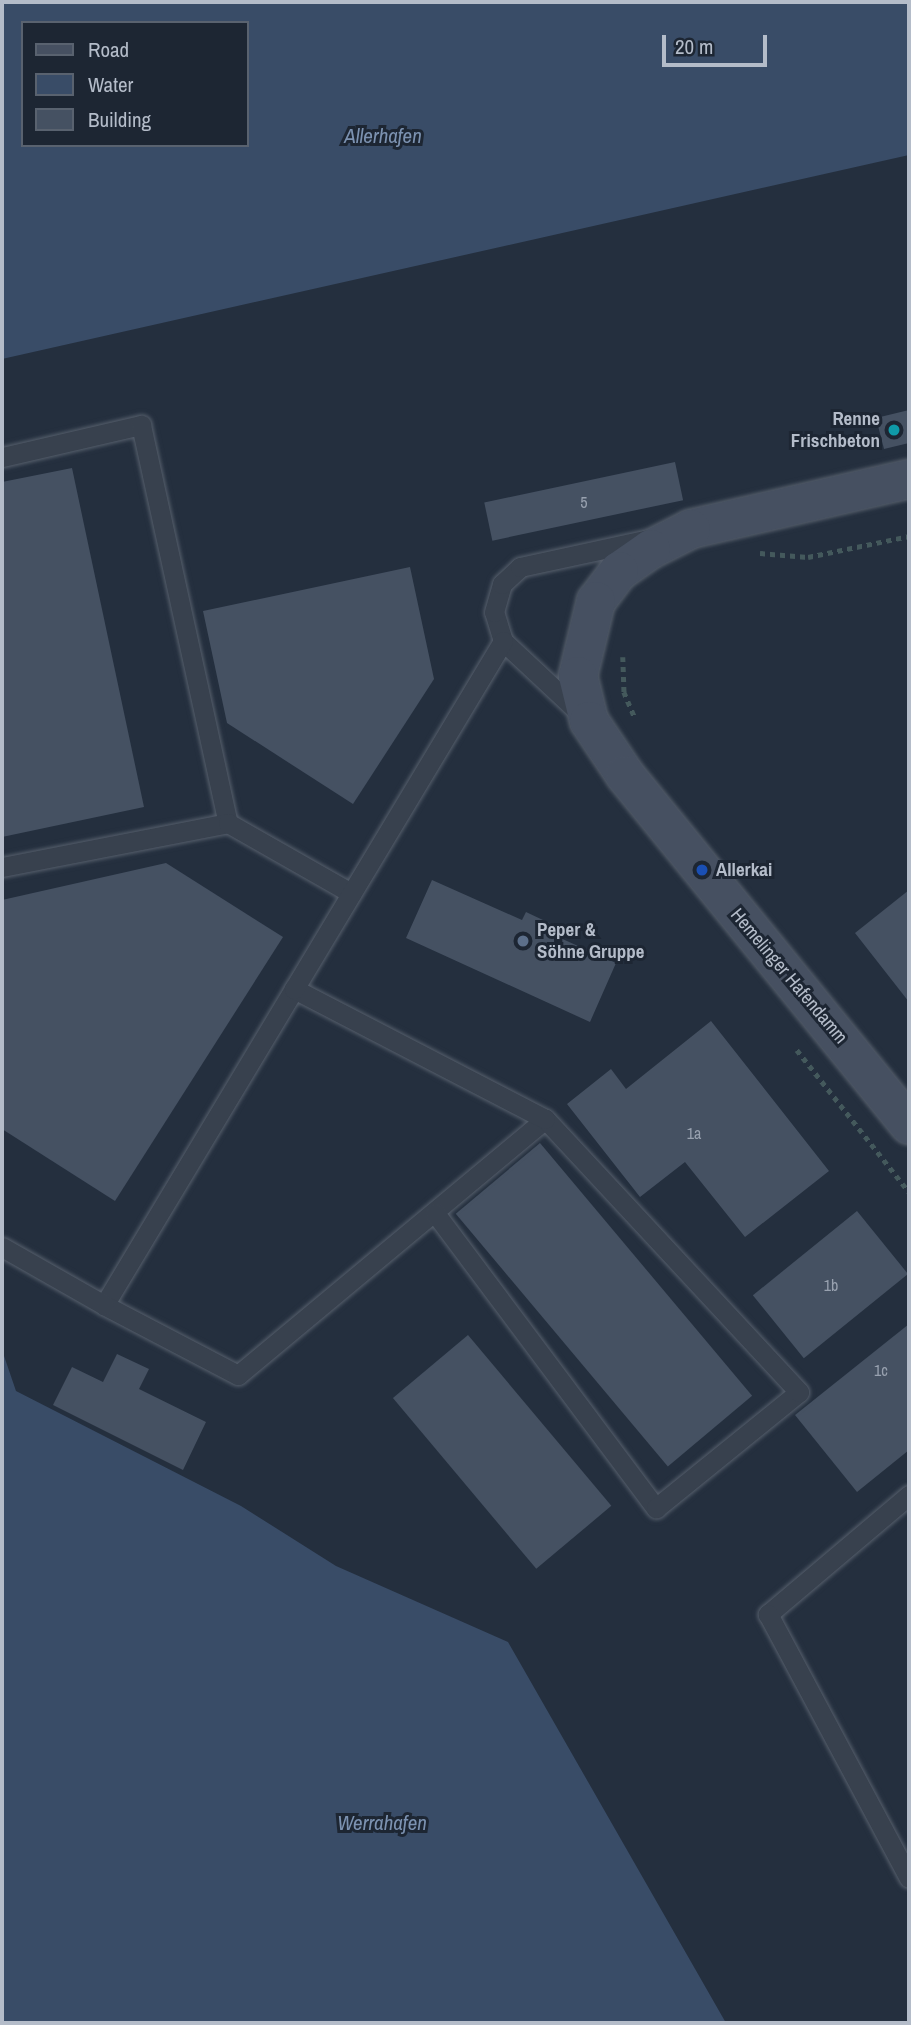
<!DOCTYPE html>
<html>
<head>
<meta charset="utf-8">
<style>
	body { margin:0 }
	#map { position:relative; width:911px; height:2025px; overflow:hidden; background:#242f3e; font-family:"Archivo Narrow",sans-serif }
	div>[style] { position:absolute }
	.water>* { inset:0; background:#394c67 }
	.building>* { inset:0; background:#455162; transform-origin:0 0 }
	.path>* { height:4.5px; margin-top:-2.25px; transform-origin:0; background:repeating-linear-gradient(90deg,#44595c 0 5px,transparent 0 10px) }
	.roads { filter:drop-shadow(0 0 2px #565f6c) drop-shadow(0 0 2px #565f6c) }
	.lane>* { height:19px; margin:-9.5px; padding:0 9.5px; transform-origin:9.5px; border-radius:9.5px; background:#38414e }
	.secondary>* { height:38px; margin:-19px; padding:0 19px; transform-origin:19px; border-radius:19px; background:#465061 }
	.dots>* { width:19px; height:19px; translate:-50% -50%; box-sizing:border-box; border:4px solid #1d2633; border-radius:50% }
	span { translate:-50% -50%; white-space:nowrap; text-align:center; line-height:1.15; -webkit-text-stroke:6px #1d2633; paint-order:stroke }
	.number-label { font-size:16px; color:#98a1af }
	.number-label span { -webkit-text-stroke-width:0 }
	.poi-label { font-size:19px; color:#b4bcc9; font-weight:700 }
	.right { translate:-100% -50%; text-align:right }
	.left { translate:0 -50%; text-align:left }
	.street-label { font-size:19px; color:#b4bcc9 }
	.water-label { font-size:21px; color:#7c92b1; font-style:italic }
	.frame { position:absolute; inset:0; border:4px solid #b4bcc9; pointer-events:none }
	.legend { position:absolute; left:21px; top:21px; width:228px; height:126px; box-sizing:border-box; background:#1d2633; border:2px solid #59626f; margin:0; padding:9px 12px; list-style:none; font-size:21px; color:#b4bcc9 }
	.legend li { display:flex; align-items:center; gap:14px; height:35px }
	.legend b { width:35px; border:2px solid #59626f }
	.scale { position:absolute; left:662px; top:35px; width:105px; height:32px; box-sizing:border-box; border:4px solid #b4bcc9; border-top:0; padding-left:9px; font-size:21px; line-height:24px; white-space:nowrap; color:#b4bcc9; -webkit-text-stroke:5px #1d2633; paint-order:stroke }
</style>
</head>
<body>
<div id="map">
	<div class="water">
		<i style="clip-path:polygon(evenodd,2px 2px,909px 2px,909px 155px,2px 359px,2px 2px,23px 23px,247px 23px,247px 145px,23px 145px,23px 23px)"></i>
		<i style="clip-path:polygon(2px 1350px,16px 1391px,241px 1506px,336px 1566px,508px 1642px,726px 2023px,2px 2023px)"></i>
	</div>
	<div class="building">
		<i style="clip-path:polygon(909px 410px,909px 443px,884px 449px,876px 418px)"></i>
		<i style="left:675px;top:462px;width:39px;height:195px;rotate:78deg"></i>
		<i style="clip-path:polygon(72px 468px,144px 807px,2px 837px,2px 482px)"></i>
		<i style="clip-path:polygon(410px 567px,434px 679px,353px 804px,227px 723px,203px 611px)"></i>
		<i style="clip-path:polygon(166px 863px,283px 937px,115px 1201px,2px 1129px,2px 900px)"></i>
		<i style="clip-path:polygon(432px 880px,522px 920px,526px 912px,562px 929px,558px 937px,616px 963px,590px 1022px,406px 938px)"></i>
		<i style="clip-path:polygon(909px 890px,909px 1002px,855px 933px)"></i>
		<i style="clip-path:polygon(711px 1021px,829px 1171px,745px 1237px,685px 1162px,640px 1197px,567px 1104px,611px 1069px,626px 1089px)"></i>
		<i style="left:540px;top:1143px;width:330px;height:110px;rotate:50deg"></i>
		<i style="left:857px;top:1211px;width:81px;height:134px;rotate:51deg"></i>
		<i style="clip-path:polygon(909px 1324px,909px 1450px,857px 1492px,795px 1415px)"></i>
		<i style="left:468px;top:1335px;width:223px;height:98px;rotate:50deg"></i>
		<i style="clip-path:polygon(117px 1354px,149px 1369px,139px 1389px,206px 1422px,183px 1470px,53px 1405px,72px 1367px,103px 1382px)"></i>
	</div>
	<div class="path">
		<i style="left:760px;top:553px;width:48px;rotate:4.8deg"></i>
		<i style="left:808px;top:557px;width:103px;rotate:-11.7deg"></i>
		<i style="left:623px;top:657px;width:35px;rotate:88deg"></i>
		<i style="left:624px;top:692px;width:26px;rotate:67deg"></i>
		<i style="left:797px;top:1050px;width:181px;rotate:51.7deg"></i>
	</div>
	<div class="roads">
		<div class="lane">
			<i style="left:2px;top:457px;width:143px;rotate:-13deg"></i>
			<i style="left:141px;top:425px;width:407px;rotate:77.7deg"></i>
			<i style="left:582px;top:715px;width:108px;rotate:-136.9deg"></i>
			<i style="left:503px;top:641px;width:30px;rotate:-107deg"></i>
			<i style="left:494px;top:612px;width:29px;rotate:-74deg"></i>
			<i style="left:502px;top:584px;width:25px;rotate:-43deg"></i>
			<i style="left:520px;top:567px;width:132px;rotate:-12.2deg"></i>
			<i style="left:2px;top:867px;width:230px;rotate:-11deg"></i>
			<i style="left:228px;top:823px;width:142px;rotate:29.6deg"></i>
			<i style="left:294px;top:989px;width:369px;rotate:121deg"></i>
			<i style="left:104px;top:1305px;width:151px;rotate:27.6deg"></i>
			<i style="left:238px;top:1375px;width:400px;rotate:-39.8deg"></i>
			<i style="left:435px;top:1213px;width:369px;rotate:53.2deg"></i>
			<i style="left:656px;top:1508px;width:184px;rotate:-39deg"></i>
			<i style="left:799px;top:1392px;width:373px;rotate:-132.9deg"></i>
			<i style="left:545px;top:1119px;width:283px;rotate:-152.6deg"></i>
			<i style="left:294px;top:989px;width:406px;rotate:-59deg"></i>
			<i style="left:2px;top:1247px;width:117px;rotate:29.6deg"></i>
			<i style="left:909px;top:1495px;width:185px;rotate:139.8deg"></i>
			<i style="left:768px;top:1614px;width:299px;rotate:61.9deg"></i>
		</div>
		<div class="secondary">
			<i style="left:909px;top:479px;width:224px;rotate:167.1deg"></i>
			<i style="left:691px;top:529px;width:45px;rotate:153.4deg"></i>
			<i style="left:651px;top:549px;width:39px;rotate:145deg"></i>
			<i style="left:619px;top:571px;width:38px;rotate:127deg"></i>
			<i style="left:596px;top:601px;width:77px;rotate:103.5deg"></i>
			<i style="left:578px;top:676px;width:46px;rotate:76.3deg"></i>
			<i style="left:589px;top:721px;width:65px;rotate:56.3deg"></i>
			<i style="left:625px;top:775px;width:451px;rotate:50.9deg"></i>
		</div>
	</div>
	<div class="dots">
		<i style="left:894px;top:430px;background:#0f9aa8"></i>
		<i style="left:702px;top:870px;background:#1a4fb4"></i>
		<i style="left:523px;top:941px;background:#5c6f8a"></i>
	</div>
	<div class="number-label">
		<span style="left:584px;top:502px">5</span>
		<span style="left:694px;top:1133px">1a</span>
		<span style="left:831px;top:1285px">1b</span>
		<span style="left:881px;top:1370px">1c</span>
	</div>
	<div class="poi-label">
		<span class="right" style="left:880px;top:430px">Renne<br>Frischbeton</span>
		<span class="left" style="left:716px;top:870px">Allerkai</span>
		<span class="left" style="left:537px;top:941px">Peper &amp;<br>Söhne Gruppe</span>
	</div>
	<div class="street-label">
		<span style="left:789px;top:976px;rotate:50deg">Hemelinger Hafendamm</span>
	</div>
	<div class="water-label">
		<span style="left:383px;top:136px">Allerhafen</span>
		<span style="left:382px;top:1823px">Werrahafen</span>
	</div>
	<div class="frame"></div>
	<ul class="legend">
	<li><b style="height:9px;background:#465061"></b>Road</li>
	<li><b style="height:19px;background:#394c67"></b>Water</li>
	<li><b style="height:19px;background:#455162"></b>Building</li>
	</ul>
	<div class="scale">20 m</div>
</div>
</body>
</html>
